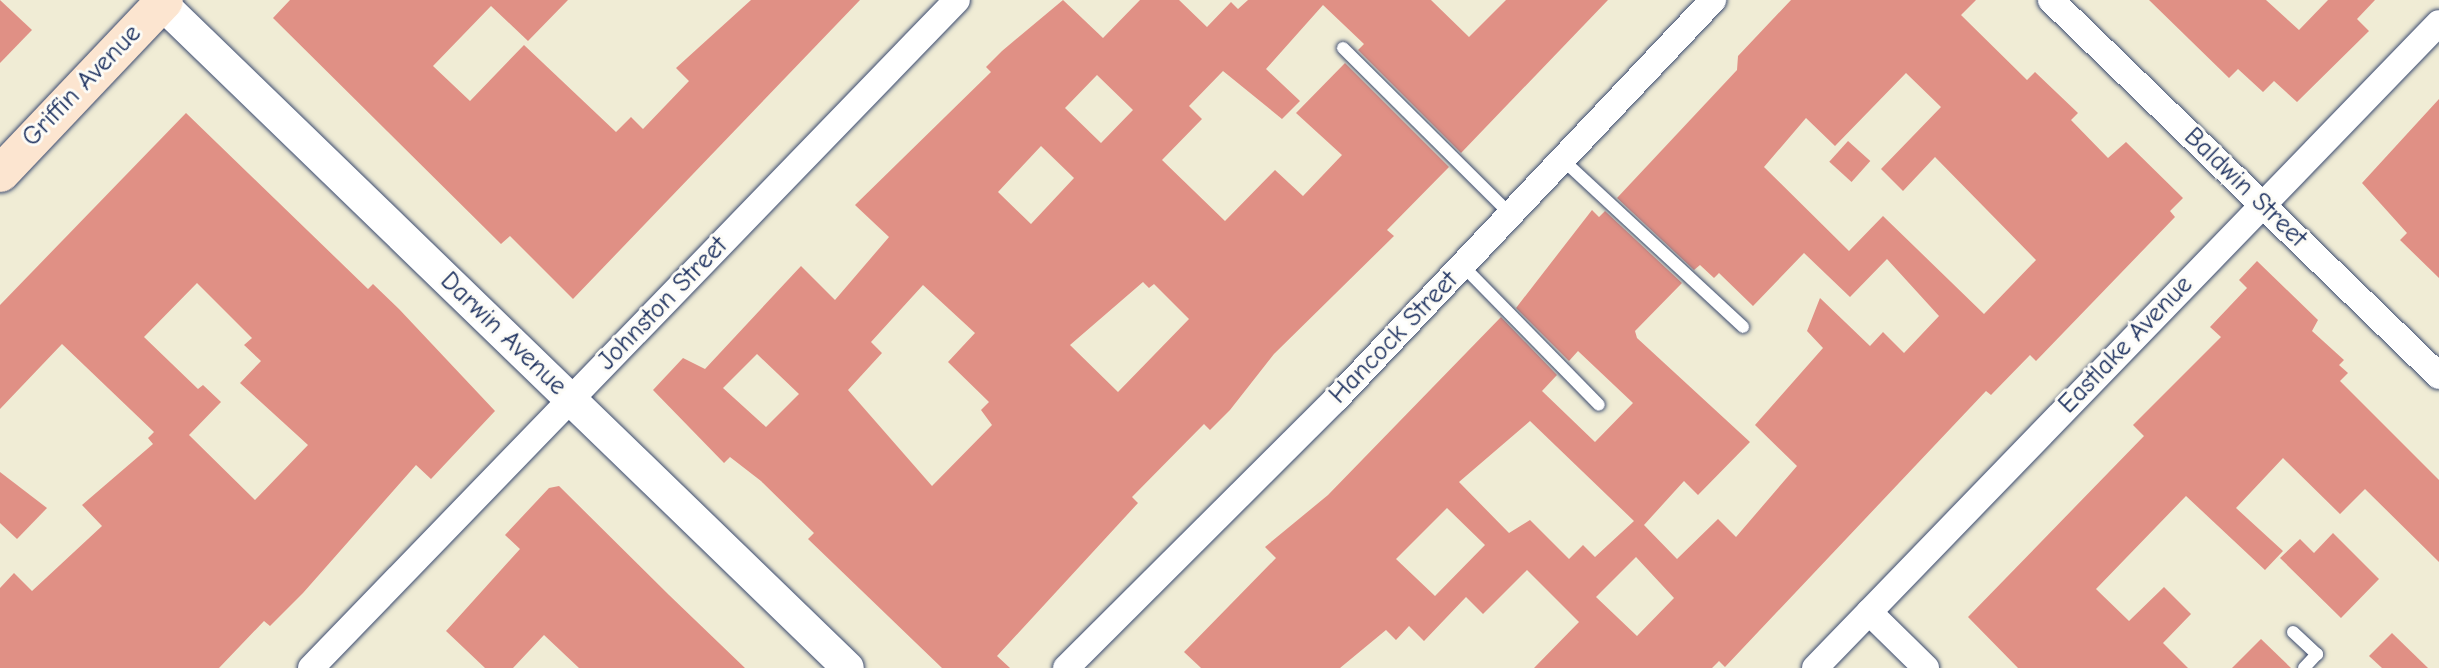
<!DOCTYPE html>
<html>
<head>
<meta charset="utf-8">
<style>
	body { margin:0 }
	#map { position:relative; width:2439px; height:668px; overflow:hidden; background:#f0ecd5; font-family:"Comic Neue",sans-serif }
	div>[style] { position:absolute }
	.building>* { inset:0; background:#e09085; transform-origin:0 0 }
	.roads { filter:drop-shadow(0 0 2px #3b4b70) drop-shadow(0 0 2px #3b4b70) }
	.service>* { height:12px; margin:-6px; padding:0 6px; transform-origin:6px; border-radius:6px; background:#fff }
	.minor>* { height:26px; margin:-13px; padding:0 13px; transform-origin:13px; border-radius:13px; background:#fff }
	.tertiary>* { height:32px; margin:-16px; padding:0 16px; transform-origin:16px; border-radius:16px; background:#fff }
	.secondary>* { height:37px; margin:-18.5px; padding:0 18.5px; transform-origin:18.5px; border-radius:18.5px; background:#fce5d0 }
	span { translate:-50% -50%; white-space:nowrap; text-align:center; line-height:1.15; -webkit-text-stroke:6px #fdfcf7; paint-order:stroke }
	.street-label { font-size:26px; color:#1b2f5e }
</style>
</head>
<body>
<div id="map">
	<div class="building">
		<i style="clip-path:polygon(0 0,32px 30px,0 63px)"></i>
		<i style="clip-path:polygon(290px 0,568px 0,528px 41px,491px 6px,433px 66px,470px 101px,524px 45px,616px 132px,631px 117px,643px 129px,689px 81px,676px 68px,751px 0,860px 0,573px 299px,510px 236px,501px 244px,273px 18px)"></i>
		<i style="clip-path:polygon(evenodd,1063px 0,1103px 38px,1140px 0,1179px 0,1207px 27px,1231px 2px,1238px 9px,1248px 0,1431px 0,1469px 37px,1506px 0,1608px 0,1461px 153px,1358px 50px,1364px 44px,1323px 5px,1266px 69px,1300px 101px,1282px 119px,1223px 71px,1189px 106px,1202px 119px,1162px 160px,1225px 221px,1275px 170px,1303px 196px,1342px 155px,1296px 113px,1345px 63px,1449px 167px,1387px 230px,1394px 236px,1274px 354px,1230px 410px,1210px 430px,1204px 424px,1132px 497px,1138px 503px,997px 656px,1010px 668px,942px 668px,808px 539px,814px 533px,761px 481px,730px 457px,724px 463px,653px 390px,683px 358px,705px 369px,801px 266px,835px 300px,889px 237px,855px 205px,991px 72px,986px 67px,1002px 51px,1063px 0,1097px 75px,1133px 110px,1101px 143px,1065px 108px,1097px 75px,1063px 0,1041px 146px,1074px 178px,1031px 224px,998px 192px,1041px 146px,1063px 0,1143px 282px,1149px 288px,1154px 284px,1189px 319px,1118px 392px,1070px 345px,1143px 282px,1063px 0,923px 285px,975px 333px,948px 362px,989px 402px,981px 410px,992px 425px,932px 486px,848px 390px,882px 353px,871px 342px,923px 285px,1063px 0,757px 354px,799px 394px,766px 427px,723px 388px,757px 354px)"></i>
		<i style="clip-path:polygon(evenodd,1791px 0,1976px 0,1961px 15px,2027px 80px,2035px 72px,2078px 113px,2071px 120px,2108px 158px,2126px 142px,2183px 198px,2170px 211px,2175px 217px,2036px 361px,2030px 355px,1991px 395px,1986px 391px,1725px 667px,1719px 661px,1712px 668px,1534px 668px,1579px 622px,1527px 570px,1483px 614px,1466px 597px,1424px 641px,1409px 626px,1396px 640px,1386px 630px,1340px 668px,1201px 668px,1184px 652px,1276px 558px,1265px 547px,1328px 495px,1501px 317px,1557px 375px,1542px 391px,1595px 442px,1633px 403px,1578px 351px,1569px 361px,1516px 308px,1592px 210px,1599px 217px,1605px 211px,1682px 283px,1635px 331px,1637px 338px,1750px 442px,1698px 495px,1684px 481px,1644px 525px,1677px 559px,1718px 519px,1736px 537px,1797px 466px,1755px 425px,1823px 348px,1807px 331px,1820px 298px,1870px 346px,1883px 332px,1904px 353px,1939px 316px,1887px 259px,1850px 297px,1804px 253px,1753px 306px,1719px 273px,1714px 278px,1700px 265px,1694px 270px,1617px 198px,1737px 70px,1738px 56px,1791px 0,1906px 73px,1941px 107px,1881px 169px,1903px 191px,1935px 157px,2036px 260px,1984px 314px,1883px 216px,1849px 251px,1764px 167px,1806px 118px,1835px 146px,1906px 73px,1791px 0,1530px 421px,1634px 521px,1595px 557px,1583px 545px,1569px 559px,1530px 520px,1509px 533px,1459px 482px,1530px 421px,1791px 0,1447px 508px,1485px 545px,1435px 596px,1396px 559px,1447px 508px,1791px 0,1636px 557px,1674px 598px,1637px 636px,1596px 597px,1636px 557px)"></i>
		<i style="clip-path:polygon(2149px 0,2266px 0,2299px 30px,2328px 0,2375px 0,2357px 19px,2369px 31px,2297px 102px,2274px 81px,2263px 92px,2238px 69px,2229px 78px)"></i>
		<i style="clip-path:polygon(2439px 99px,2439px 278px,2400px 240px,2407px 233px,2362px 183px)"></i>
		<i style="clip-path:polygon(evenodd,186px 113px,368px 289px,373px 284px,399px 309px,495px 411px,431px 479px,416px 465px,303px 593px,270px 626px,264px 621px,219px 668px,0 668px,0 588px,14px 573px,32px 591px,102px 526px,82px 505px,153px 444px,148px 438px,154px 432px,62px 344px,0 409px,0 305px,186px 113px,197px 283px,252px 338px,244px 345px,261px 361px,240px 383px,308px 445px,255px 500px,189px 435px,221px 402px,203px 385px,198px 389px,144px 337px,197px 283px)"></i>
		<i style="left:1848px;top:141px;width:30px;height:28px;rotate:42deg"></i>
		<i style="clip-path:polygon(2257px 261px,2318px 320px,2312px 331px,2344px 360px,2339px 365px,2348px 373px,2340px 381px,2439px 480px,2439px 562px,2365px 489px,2340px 514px,2283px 458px,2236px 508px,2283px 551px,2265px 570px,2186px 496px,2096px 589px,2129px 621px,2164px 587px,2191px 614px,2163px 643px,2188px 668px,2018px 668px,1968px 617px,2144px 436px,2133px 425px,2221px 337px,2210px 327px,2247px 288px,2239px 280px)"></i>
		<i style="clip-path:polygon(0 472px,47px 508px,17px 539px,0 523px)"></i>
		<i style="clip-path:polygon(559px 486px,669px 595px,745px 668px,579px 668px,544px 635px,513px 668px,485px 668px,446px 631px,520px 549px,505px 535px,549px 488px)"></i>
		<i style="clip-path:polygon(2333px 533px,2379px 579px,2341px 618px,2280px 558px,2300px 539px,2314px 553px)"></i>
		<i style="clip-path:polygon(2392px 633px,2428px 668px,2382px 668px,2369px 656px)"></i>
		<i style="clip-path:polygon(2261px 639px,2291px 668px,2232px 668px)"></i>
	</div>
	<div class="roads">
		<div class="service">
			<i style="left:1343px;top:48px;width:237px;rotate:44.8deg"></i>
			<i style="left:1564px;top:161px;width:244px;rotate:42.8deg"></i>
			<i style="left:1463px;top:266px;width:194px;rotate:45.6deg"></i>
			<i style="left:2293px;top:632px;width:33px;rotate:43deg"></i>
			<i style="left:2317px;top:654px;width:19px;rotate:133deg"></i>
		</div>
		<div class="minor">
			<i style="left:2051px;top:0;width:540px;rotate:44.1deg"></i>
			<i style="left:1869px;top:612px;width:80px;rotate:44.5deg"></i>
			<i style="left:311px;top:668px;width:929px;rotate:-45.96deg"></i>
			<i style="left:1066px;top:668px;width:381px;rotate:-44.9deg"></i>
			<i style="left:1336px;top:399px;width:549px;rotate:-46.62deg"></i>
			<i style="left:1815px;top:668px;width:897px;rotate:-45.95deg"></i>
		</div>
		<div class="tertiary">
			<i style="left:158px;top:0;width:960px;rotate:44.07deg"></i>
		</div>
		<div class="secondary">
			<i style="left:0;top:173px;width:238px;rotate:-46.5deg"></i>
		</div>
	</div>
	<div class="street-label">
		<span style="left:82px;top:86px;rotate:-46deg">Griffin Avenue</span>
		<span style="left:2245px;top:188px;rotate:44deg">Baldwin Street</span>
		<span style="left:663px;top:304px;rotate:-46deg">Johnston Street</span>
		<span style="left:503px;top:334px;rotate:44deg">Darwin Avenue</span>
		<span style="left:1394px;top:338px;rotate:-46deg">Hancock Street</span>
		<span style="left:2126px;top:345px;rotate:-46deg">Eastlake Avenue</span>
	</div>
</div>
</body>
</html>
